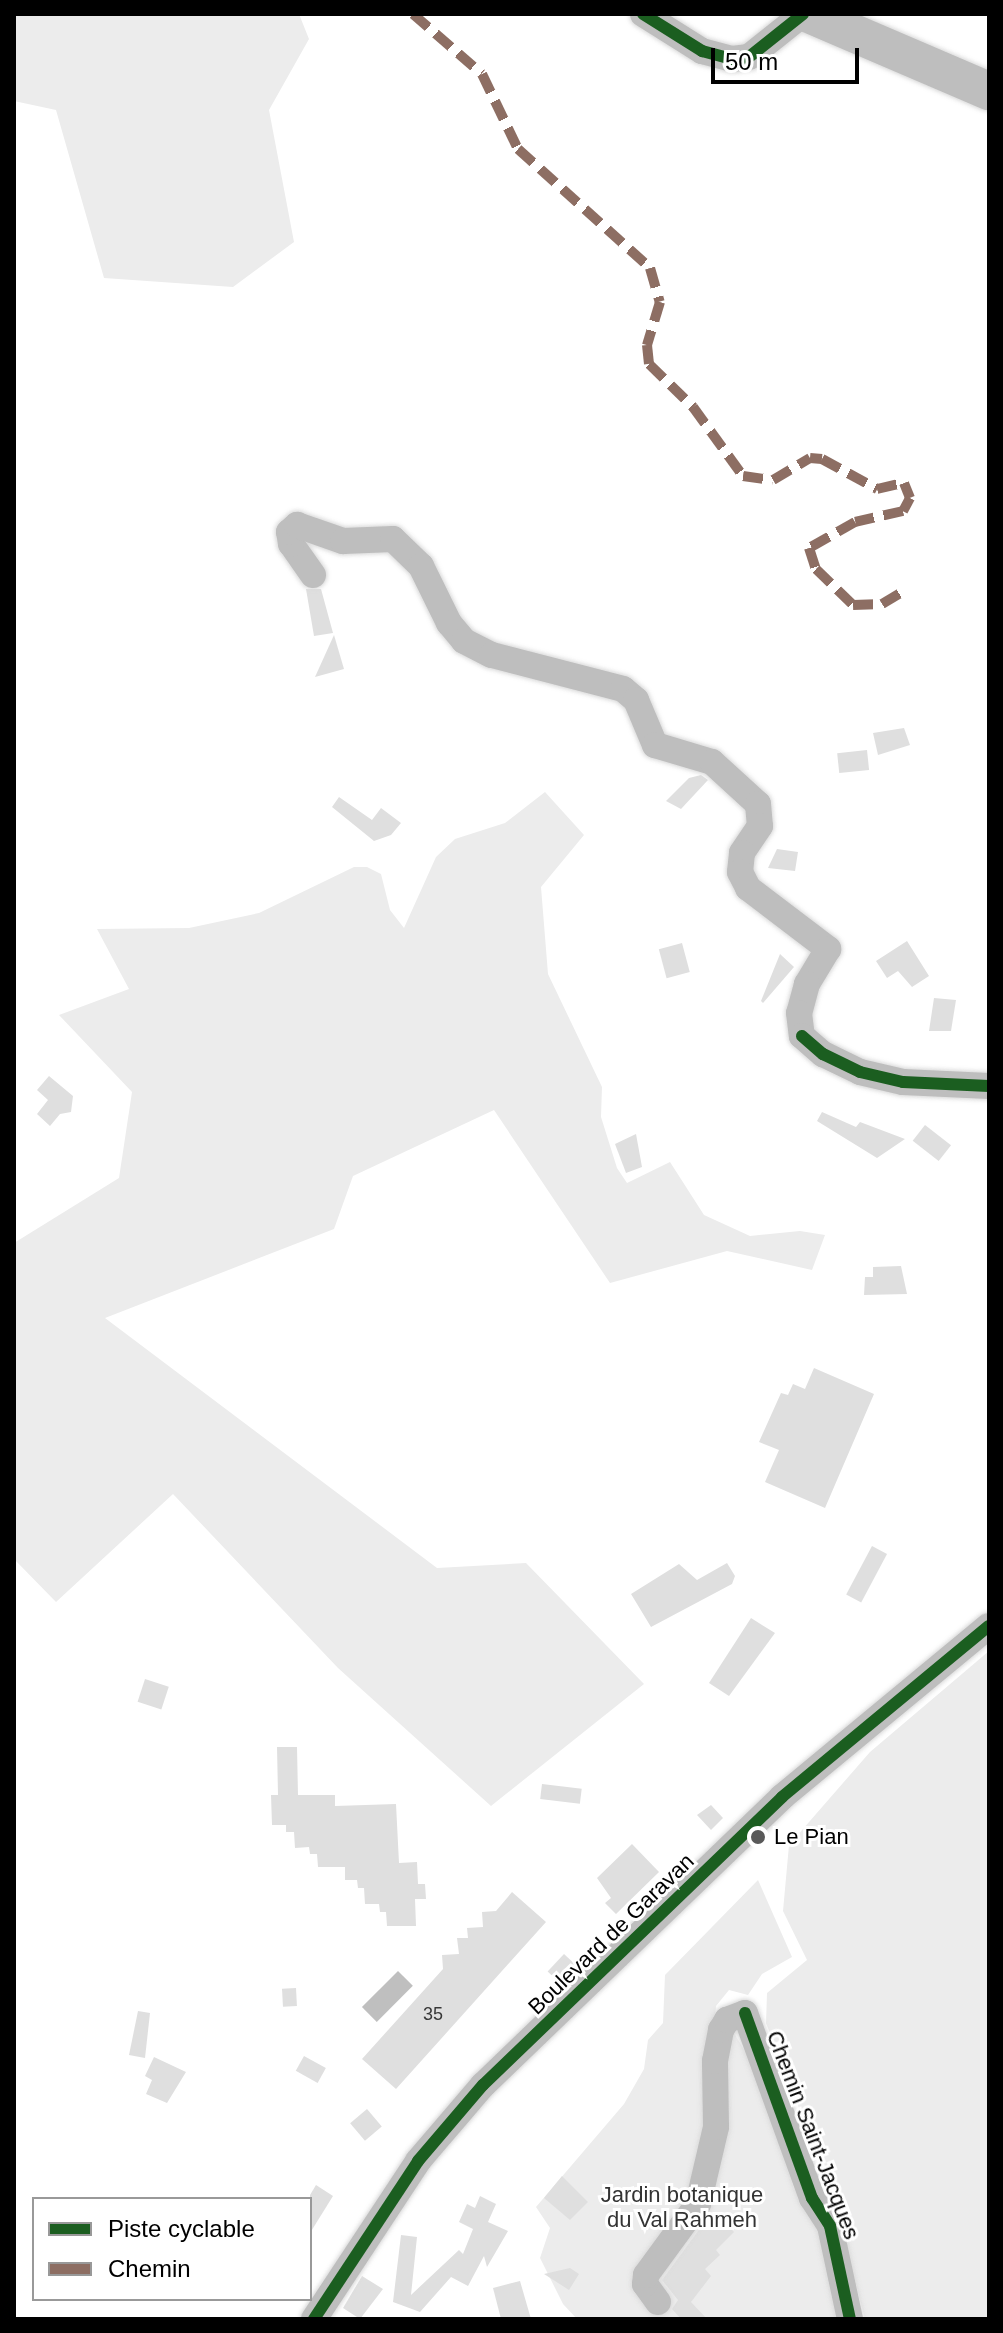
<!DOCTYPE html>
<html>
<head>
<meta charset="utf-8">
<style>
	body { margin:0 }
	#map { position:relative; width:1003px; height:2333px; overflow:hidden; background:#fff; font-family:Arial,sans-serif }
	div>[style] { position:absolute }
	.green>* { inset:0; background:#ececec }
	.water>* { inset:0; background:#bfbfbf; transform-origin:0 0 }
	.building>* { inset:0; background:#dfdfdf; transform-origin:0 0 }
	.roads { filter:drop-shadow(0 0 2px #dbdbdb) drop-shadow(0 0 2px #dbdbdb) }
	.minor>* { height:26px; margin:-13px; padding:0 13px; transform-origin:13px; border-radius:13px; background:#bebebe }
	.highway>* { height:38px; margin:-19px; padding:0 19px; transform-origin:19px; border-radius:19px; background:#bebebe }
	.quiet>* { height:10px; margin-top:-5px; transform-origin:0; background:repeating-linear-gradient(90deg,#8d6e63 0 20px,transparent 0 30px) }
	.cycleway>* { height:12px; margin:-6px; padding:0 6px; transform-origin:6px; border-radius:6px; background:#1b5e20 }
	.dots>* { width:22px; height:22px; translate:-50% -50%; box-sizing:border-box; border:4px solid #fff; border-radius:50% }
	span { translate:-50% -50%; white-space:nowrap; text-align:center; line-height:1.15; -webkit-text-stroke:6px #fff; paint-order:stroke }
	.number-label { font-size:18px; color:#383838 }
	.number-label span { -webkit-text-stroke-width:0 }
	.poi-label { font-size:22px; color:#000 }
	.left { translate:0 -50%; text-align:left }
	.street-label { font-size:22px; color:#000 }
	.park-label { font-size:22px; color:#333 }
	.frame { position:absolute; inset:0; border:16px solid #000; pointer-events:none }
	.legend { position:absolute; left:32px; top:2197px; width:280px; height:104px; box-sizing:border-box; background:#fff; border:2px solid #999; margin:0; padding:10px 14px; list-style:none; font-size:24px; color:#000 }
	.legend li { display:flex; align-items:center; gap:16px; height:40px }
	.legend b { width:40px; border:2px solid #999 }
	.scale { position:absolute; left:711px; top:48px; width:148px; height:36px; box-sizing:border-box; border:4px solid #000; border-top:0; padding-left:10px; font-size:24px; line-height:28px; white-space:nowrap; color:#000; -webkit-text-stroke:6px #fff; paint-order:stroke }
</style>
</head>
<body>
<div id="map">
	<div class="green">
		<i style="clip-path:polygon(14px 14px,299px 14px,309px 39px,269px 110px,294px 242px,233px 287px,104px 278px,56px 110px,14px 101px)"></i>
		<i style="clip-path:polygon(545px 792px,584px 835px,541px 887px,548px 974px,602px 1087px,601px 1117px,617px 1168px,627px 1183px,670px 1162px,704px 1215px,750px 1236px,800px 1231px,825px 1235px,812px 1270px,727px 1251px,610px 1283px,494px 1110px,353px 1176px,334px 1229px,105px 1318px,437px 1568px,526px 1563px,644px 1684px,491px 1806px,338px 1668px,173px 1494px,56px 1602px,14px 1559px,14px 1243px,119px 1178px,132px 1092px,59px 1015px,129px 989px,97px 929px,189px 928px,259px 913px,354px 867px,367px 867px,381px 874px,390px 910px,404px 928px,436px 857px,455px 839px,505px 823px)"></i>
		<i style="clip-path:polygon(989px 1651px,989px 2319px,865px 2319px,833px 2196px,766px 2023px,767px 1993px,807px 1960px,783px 1911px,789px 1845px,870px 1752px)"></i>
		<i style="clip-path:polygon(758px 1880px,792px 1957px,762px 1974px,748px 1995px,729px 1990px,716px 2006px,714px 2027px,734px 2033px,758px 2073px,794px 2189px,819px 2221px,841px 2319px,577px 2319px,563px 2304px,540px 2258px,550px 2228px,536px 2207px,624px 2104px,644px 2069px,648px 2040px,663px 2023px,665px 1975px)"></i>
	</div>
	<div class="water">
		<i style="left:398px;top:1971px;width:21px;height:51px;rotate:45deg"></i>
	</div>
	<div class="building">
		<i style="clip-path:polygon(306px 589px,321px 589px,333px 633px,314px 636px)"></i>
		<i style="clip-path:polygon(334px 635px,344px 669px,315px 677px)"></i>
		<i style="clip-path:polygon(904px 728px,910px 745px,878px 755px,873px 733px)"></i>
		<i style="left:867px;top:750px;width:20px;height:30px;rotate:84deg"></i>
		<i style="clip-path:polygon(701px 775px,708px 780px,681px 809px,666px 801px,689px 778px)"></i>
		<i style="clip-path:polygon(339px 797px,372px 820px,381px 808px,401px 823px,391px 835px,374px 841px,332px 807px)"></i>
		<i style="clip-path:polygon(777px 849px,798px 852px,795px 871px,768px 868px)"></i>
		<i style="clip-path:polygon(907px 941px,929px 976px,912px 987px,898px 971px,887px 978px,876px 961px)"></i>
		<i style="left:682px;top:943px;width:30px;height:24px;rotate:75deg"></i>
		<i style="clip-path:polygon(780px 954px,794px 967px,763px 1003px,761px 1001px)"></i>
		<i style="clip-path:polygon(934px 998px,956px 1000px,951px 1031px,929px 1031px)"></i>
		<i style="clip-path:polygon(49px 1076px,73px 1096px,71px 1112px,60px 1114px,50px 1126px,37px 1114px,48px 1100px,37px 1090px)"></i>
		<i style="clip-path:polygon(822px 1112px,856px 1127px,860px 1122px,905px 1139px,877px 1158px,817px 1121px)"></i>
		<i style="left:925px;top:1125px;width:33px;height:20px;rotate:38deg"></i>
		<i style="clip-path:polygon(636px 1134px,642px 1167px,626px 1173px,615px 1144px)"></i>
		<i style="clip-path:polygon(901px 1266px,907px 1294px,864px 1295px,865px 1277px,873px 1277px,873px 1267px)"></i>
		<i style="clip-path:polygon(814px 1368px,874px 1394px,825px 1508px,765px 1482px,779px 1450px,759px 1442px,781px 1393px,788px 1395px,793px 1384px,805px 1389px)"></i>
		<i style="left:872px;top:1546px;width:17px;height:55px;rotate:28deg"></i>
		<i style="clip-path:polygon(727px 1563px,735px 1576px,732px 1584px,651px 1627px,631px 1594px,679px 1564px,697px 1580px)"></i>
		<i style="clip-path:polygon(751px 1618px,775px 1633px,729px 1696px,709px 1683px)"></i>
		<i style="left:145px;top:1679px;width:25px;height:24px;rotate:18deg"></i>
		<i style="clip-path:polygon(277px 1747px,297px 1747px,298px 1795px,335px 1795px,335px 1806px,396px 1804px,399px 1863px,417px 1862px,418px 1884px,425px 1884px,426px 1899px,415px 1899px,416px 1926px,387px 1926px,386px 1912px,380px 1912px,379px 1904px,365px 1904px,364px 1888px,358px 1888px,357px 1880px,345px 1880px,345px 1867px,318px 1867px,317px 1854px,310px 1854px,309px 1847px,295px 1848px,294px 1832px,286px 1832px,286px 1825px,272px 1825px,271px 1795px,278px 1795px)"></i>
		<i style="left:542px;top:1784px;width:40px;height:15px;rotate:7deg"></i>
		<i style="clip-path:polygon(711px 1805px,723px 1818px,711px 1830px,697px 1815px)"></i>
		<i style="clip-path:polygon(632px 1844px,659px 1872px,616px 1914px,605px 1903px,611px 1898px,597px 1878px)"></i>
		<i style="clip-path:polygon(512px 1892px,546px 1922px,396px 2089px,362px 2059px,443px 1969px,442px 1955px,459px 1954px,457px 1938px,468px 1938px,467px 1928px,483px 1927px,482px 1912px,496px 1911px)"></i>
		<i style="left:564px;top:1954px;width:22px;height:24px;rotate:43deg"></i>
		<i style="left:296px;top:1988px;width:18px;height:14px;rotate:87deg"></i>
		<i style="clip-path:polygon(138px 2011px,150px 2013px,145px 2058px,129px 2055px)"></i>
		<i style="left:304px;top:2056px;width:25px;height:17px;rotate:29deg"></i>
		<i style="clip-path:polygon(154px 2057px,186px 2072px,167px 2103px,146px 2094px,152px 2080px,145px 2076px)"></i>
		<i style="left:367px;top:2109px;width:23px;height:22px;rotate:50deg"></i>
		<i style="clip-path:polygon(562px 2176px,588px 2202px,570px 2220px,544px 2198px)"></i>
		<i style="clip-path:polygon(316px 2185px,333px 2196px,310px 2233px,310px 2195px)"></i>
		<i style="clip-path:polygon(480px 2196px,496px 2204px,488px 2222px,508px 2231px,487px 2267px,484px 2256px,468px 2286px,451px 2277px,420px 2312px,393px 2302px,401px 2235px,417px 2237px,411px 2295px,459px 2250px,463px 2254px,473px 2229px,459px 2222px,467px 2204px,475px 2208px)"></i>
		<i style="clip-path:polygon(719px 2216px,734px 2232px,716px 2250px,720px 2255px,705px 2269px,711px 2276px,691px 2302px,707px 2319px,681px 2319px,672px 2309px,678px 2300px,662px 2280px,701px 2227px,705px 2230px)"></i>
		<i style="clip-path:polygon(570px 2268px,579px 2274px,569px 2290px,544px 2274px)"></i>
		<i style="clip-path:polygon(362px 2276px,383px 2289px,360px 2319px,343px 2308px)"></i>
		<i style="clip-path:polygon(520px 2281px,531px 2319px,501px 2319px,493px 2288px)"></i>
	</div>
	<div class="roads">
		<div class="minor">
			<i style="left:643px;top:14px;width:70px;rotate:32.1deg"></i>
			<i style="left:702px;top:51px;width:31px;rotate:15deg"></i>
			<i style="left:732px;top:59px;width:17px;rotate:-7deg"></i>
			<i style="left:749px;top:57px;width:69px;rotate:-38.5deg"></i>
			<i style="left:313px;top:575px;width:38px;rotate:-125deg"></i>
			<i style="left:291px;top:544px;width:12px;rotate:-99deg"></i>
			<i style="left:289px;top:532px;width:11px;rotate:-41deg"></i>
			<i style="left:297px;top:525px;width:49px;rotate:19.2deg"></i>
			<i style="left:343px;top:541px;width:50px;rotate:-2.3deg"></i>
			<i style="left:393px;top:539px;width:39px;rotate:44deg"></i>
			<i style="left:421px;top:566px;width:64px;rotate:63.8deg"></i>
			<i style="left:449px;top:623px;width:23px;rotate:50deg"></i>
			<i style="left:464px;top:641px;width:31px;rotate:27deg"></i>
			<i style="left:492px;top:655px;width:135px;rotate:14.5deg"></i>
			<i style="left:623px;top:689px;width:17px;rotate:40deg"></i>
			<i style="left:636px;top:700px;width:49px;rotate:67.1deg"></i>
			<i style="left:655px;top:745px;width:59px;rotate:16.6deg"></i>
			<i style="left:712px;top:762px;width:62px;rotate:42.4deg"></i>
			<i style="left:758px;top:804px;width:22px;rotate:85deg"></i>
			<i style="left:760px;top:826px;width:32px;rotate:124deg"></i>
			<i style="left:742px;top:853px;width:19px;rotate:96deg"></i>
			<i style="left:740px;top:872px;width:18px;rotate:63deg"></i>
			<i style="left:748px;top:888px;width:101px;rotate:37.3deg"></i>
			<i style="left:828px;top:949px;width:41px;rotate:121deg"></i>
			<i style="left:807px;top:984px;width:30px;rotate:105deg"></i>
			<i style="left:799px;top:1013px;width:23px;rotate:83deg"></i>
			<i style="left:802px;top:1036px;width:28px;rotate:41deg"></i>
			<i style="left:823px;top:1054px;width:41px;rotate:25.9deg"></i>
			<i style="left:860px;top:1072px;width:44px;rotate:13.1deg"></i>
			<i style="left:903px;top:1082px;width:86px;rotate:2.7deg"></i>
			<i style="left:658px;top:2302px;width:22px;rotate:-126deg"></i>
			<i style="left:645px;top:2284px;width:9px;rotate:-84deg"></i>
			<i style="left:646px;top:2275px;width:88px;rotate:-53.8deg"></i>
			<i style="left:698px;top:2204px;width:79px;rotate:-76.8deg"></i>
			<i style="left:716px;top:2127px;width:66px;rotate:-90.9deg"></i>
			<i style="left:715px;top:2061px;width:32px;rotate:-79deg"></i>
			<i style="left:721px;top:2030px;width:12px;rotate:-59deg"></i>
			<i style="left:727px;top:2020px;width:19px;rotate:-21deg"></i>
			<i style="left:745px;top:2013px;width:197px;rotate:70.1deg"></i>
			<i style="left:812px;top:2198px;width:33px;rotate:57deg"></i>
			<i style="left:830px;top:2226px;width:95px;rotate:77.9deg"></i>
			<i style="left:314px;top:2319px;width:189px;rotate:-56.6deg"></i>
			<i style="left:418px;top:2161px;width:100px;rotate:-49.5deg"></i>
			<i style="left:483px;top:2085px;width:415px;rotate:-43.9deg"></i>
			<i style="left:782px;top:1797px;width:268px;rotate:-39.6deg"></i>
		</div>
		<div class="highway">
			<i style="left:809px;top:14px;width:196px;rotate:23.2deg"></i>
		</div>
	</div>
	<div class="quiet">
		<i style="left:413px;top:14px;width:91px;rotate:41deg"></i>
		<i style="left:482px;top:74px;width:83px;rotate:64.4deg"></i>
		<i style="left:518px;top:149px;width:178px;rotate:42deg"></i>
		<i style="left:650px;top:268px;width:35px;rotate:74deg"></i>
		<i style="left:660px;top:302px;width:45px;rotate:106.8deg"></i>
		<i style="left:647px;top:345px;width:19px;rotate:84deg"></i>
		<i style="left:649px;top:364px;width:62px;rotate:44.3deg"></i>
		<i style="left:693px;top:407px;width:85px;rotate:54.1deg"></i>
		<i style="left:743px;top:476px;width:30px;rotate:8deg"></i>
		<i style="left:773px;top:480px;width:43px;rotate:-30.7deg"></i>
		<i style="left:810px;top:458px;width:12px;rotate:5deg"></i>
		<i style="left:822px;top:459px;width:63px;rotate:28.6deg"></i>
		<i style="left:877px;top:489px;width:28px;rotate:-13deg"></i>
		<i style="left:904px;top:483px;width:16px;rotate:68deg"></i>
		<i style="left:910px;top:498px;width:15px;rotate:118deg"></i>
		<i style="left:903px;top:511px;width:49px;rotate:167.1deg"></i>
		<i style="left:855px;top:522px;width:53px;rotate:150.5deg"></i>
		<i style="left:809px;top:548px;width:22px;rotate:72deg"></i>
		<i style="left:816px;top:569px;width:52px;rotate:44.2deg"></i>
		<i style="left:853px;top:605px;width:29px;rotate:-2deg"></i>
		<i style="left:882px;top:604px;width:21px;rotate:-31deg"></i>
	</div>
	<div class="cycleway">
		<i style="left:643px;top:14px;width:70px;rotate:32.1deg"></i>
		<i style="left:702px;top:51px;width:31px;rotate:15deg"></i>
		<i style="left:732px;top:59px;width:17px;rotate:-7deg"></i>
		<i style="left:749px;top:57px;width:69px;rotate:-38.5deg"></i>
		<i style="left:802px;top:1036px;width:28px;rotate:41deg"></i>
		<i style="left:823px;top:1054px;width:41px;rotate:25.9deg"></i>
		<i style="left:860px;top:1072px;width:44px;rotate:13.1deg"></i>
		<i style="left:903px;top:1082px;width:86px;rotate:2.7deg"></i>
		<i style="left:745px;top:2013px;width:197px;rotate:70.1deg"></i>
		<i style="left:812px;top:2198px;width:33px;rotate:57deg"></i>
		<i style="left:830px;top:2226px;width:95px;rotate:77.9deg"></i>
		<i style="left:314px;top:2319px;width:189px;rotate:-56.6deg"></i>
		<i style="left:418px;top:2161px;width:100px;rotate:-49.5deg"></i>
		<i style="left:483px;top:2085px;width:415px;rotate:-43.9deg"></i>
		<i style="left:782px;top:1797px;width:268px;rotate:-39.6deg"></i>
	</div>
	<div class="dots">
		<i style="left:758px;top:1837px;background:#595959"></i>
	</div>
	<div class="number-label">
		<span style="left:433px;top:2014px">35</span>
	</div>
	<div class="poi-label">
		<span class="left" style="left:774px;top:1837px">Le Pian</span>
	</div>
	<div class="street-label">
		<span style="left:611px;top:1934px;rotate:-44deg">Boulevard de Garavan</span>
		<span style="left:813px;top:2135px;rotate:69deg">Chemin Saint-Jacques</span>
	</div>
	<div class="park-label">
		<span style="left:682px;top:2207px">Jardin botanique<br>du Val Rahmeh</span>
	</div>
	<div class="frame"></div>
	<ul class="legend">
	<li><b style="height:10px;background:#1b5e20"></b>Piste cyclable</li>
	<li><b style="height:10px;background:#8d6e63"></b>Chemin</li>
	</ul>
	<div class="scale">50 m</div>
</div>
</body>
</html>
